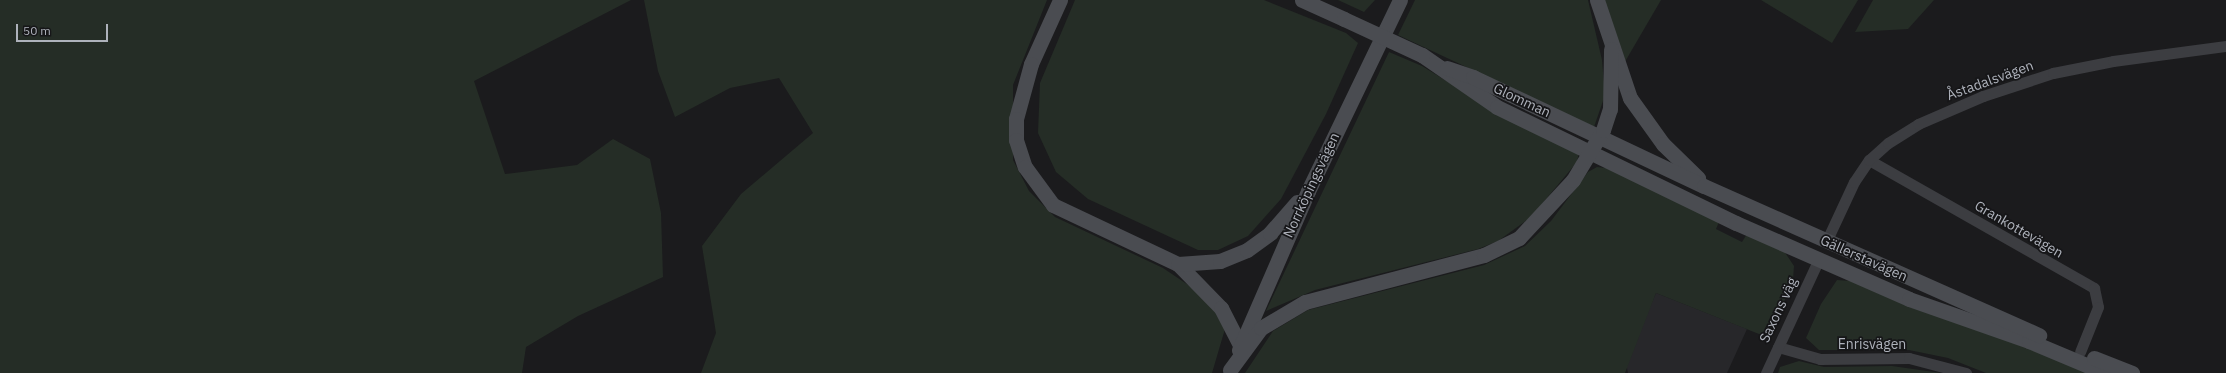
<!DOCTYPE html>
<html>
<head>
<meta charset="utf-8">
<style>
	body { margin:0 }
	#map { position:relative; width:2226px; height:373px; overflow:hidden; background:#1b1b1d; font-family:"IBM Plex Sans",sans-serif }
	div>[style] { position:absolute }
	.built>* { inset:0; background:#27272a }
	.green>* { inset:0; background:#252d26 }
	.street>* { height:11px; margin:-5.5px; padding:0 5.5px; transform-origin:5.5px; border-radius:5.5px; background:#3c3d41 }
	.secondary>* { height:15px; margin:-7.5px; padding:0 7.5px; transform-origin:7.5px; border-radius:7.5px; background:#4a4c51 }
	.secondary-bridge>* { height:15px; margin:-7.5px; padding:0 7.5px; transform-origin:7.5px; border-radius:7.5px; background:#4a4c51 }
	span { translate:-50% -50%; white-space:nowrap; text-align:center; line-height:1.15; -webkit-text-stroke:3.5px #161618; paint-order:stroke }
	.street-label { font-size:14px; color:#aeb2bb }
	.scale { position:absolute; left:16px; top:24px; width:92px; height:18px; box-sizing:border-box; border:2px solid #aeb2bb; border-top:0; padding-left:5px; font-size:12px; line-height:14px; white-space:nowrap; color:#aeb2bb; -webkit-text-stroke:3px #161618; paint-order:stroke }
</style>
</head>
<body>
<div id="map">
	<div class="built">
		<i style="clip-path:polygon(1656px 293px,1747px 329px,1727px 373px,1628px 373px,1626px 363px)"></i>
	</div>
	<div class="green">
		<i style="clip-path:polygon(0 0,631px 0,474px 81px,505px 174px,577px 165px,613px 139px,650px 159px,661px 213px,663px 277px,578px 316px,526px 347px,522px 373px,0 373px)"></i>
		<i style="clip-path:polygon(644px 0,1047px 0,1013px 85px,1013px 160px,1029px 191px,1055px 217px,1163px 268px,1206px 297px,1225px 329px,1212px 373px,701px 373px,716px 333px,702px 246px,741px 194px,813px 133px,779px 78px,730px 88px,675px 117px,658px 71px)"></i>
		<i style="clip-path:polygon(1075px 0,1264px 0,1346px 33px,1358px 43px,1326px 114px,1281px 199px,1248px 236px,1218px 250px,1198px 250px,1088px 199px,1056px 172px,1038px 133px,1040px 83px)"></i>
		<i style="clip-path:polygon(1338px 0,1375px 0,1364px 12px)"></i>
		<i style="clip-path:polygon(1415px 0,1588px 0,1602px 60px,1605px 95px,1594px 127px,1398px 35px)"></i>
		<i style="clip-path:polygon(1596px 0,1661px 0,1619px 72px)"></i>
		<i style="clip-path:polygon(1761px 0,1858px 0,1832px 43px)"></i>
		<i style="clip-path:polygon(1873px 0,1934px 0,1908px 29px,1855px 32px)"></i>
		<i style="clip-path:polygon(1389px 52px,1422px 66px,1507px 118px,1579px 152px,1577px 162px,1531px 217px,1498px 241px,1478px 249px,1315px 290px,1266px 311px)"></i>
		<i style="clip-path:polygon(1597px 167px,1615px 169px,1719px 222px,1716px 229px,1742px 242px,1747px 234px,1784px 251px,1794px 266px,1793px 280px,1769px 338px,1656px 293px,1625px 373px,1245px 373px,1273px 331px,1308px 310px,1484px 265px,1525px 246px,1551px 221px,1588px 172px)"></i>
		<i style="clip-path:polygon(1837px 280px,1851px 281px,2094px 373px,1986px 373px,1948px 358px,1909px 350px,1819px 350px,1806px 338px,1821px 304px)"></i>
		<i style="clip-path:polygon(1799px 361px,1824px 367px,1892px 366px,1941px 373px,1778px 373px,1780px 367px)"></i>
	</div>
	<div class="street">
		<i style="left:1869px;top:160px;width:259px;rotate:29.6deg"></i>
		<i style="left:2094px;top:288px;width:19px;rotate:78deg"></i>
		<i style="left:2098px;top:307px;width:48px;rotate:111.8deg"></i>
		<i style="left:1826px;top:242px;width:66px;rotate:-65deg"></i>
		<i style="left:1854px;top:182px;width:27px;rotate:-56deg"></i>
		<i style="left:1869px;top:160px;width:25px;rotate:-42deg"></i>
		<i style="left:1888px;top:143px;width:36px;rotate:-32deg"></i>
		<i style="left:1918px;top:124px;width:71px;rotate:-23.3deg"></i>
		<i style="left:1983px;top:96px;width:74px;rotate:-18.2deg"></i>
		<i style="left:2053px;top:73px;width:61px;rotate:-11.3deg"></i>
		<i style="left:2113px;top:61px;width:114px;rotate:-7.6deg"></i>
		<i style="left:1778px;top:347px;width:44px;rotate:15.9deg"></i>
		<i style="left:1820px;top:359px;width:89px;rotate:-0.6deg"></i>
		<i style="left:1909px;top:358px;width:59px;rotate:14.7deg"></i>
		<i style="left:1766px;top:373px;width:123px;rotate:-65.1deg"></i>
	</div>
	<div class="secondary">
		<i style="left:1060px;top:0;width:70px;rotate:114.4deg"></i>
		<i style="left:1031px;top:64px;width:57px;rotate:105.3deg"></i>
		<i style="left:1016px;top:119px;width:21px;rotate:90deg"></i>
		<i style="left:1016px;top:140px;width:28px;rotate:72deg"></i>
		<i style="left:1025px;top:167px;width:47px;rotate:53.6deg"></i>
		<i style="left:1053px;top:205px;width:138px;rotate:25.3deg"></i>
		<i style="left:1178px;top:264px;width:62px;rotate:45.7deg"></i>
		<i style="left:1221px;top:308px;width:42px;rotate:62.8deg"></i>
		<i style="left:1302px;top:0;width:46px;rotate:24.3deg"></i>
		<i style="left:1597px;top:0;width:103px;rotate:71.4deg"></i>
		<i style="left:1630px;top:98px;width:57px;rotate:54.3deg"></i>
		<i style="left:1663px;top:144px;width:49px;rotate:44.2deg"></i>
		<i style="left:1422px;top:55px;width:91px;rotate:34.7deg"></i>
		<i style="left:1497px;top:107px;width:266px;rotate:25.9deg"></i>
		<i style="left:1736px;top:223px;width:189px;rotate:23.7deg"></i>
		<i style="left:1909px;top:299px;width:127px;rotate:19.3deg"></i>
		<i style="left:2029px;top:341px;width:82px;rotate:22.8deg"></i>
		<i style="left:1447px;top:68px;width:28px;rotate:19deg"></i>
		<i style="left:1473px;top:77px;width:255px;rotate:25.3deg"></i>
		<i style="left:1704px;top:186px;width:367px;rotate:24deg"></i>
		<i style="left:1178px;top:264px;width:42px;rotate:-4.1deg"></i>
		<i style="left:1220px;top:261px;width:29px;rotate:-22deg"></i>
		<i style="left:1247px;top:250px;width:29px;rotate:-36deg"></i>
		<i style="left:1270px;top:233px;width:41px;rotate:-48.9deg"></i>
		<i style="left:1239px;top:350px;width:173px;rotate:-66.5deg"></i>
		<i style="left:1308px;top:191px;width:212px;rotate:-64.3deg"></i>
		<i style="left:2094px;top:358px;width:41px;rotate:21.5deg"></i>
		<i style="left:1230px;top:370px;width:52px;rotate:-53.6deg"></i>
		<i style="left:1261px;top:328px;width:51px;rotate:-30.6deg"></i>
		<i style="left:1305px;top:302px;width:185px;rotate:-14.7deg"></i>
		<i style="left:1484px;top:255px;width:39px;rotate:-26deg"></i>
		<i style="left:1519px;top:238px;width:79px;rotate:-47deg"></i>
		<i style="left:1573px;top:180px;width:58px;rotate:-59deg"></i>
		<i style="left:1603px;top:130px;width:22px;rotate:-72deg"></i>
		<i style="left:1610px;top:109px;width:60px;rotate:-89deg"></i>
	</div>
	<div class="secondary-bridge">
		<i style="left:1344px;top:19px;width:86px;rotate:24.8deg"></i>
	</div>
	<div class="street-label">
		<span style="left:1990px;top:80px;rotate:-20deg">Åstadalsvägen</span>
		<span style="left:1522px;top:100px;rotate:25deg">Glomman</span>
		<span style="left:1311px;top:185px;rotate:-65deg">Norrköpingsvägen</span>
		<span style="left:2019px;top:229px;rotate:30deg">Grankottevägen</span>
		<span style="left:1864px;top:258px;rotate:24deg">Gällerstavägen</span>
		<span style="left:1778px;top:310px;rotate:-65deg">Saxons väg</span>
		<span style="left:1872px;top:344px">Enrisvägen</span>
	</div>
	<div class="scale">50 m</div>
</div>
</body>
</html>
